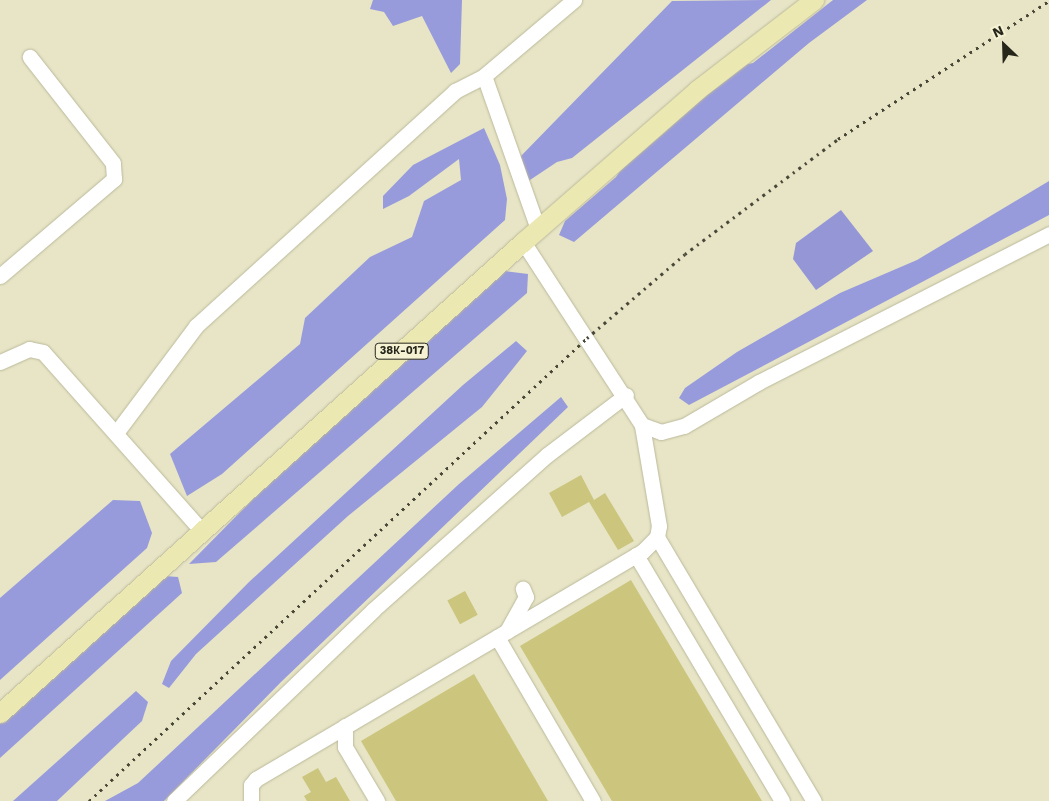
<!DOCTYPE html>
<html>
<head>
<meta charset="utf-8">
<style>
	body { margin:0 }
	#map { position:relative; width:1049px; height:801px; overflow:hidden; background:#e7e5c6; font-family:"Work Sans",sans-serif }
	div>[style] { position:absolute }
	.forest>* { inset:0; background:#989bdb }
	.water>* { inset:0; background:#9496d6 }
	.building>* { inset:0; background:#cbc57d; transform-origin:0 0 }
	.roads { filter:drop-shadow(0 0 1px #bbb99b) drop-shadow(0 0 1px #bbb99b) }
	.minor>* { height:15px; margin:-7.5px; padding:0 7.5px; transform-origin:7.5px; border-radius:7.5px; background:#fff }
	.major>* { height:19px; margin:-9.5px; padding:0 9.5px; transform-origin:9.5px; border-radius:9.5px; background:#ece8b2 }
	.rail>* { height:3px; margin-top:-1.5px; transform-origin:0; background:repeating-linear-gradient(90deg,#474637 0 2.5px,transparent 0 7.5px) }
	span { translate:-50% -50%; white-space:nowrap; text-align:center; line-height:1.15; -webkit-text-stroke:4px #f4f2d3; paint-order:stroke }
	.shield-label span { padding:1px 4px; background:#f4f2d3; border:1px solid; border-radius:4px; -webkit-text-stroke-width:0 }
	.shield-label { font-size:11px; color:#27261b; font-weight:700 }
	.north { position:absolute; left:979px; top:20px; width:50px; height:50px; -webkit-text-stroke:4px #f4f2d3; paint-order:stroke; rotate:336deg; font-size:14px; font-weight:700; line-height:20px; text-align:center; color:#27261b }
	.north::after { content:''; display:block; margin:auto; width:18px; height:22px; background:#27261b; clip-path:polygon(50% 0,100% 100%,50% 72%,0 100%) }
</style>
</head>
<body>
<div id="map">
	<div class="forest">
		<i style="clip-path:polygon(373px 0,462px 0,460px 64px,451px 73px,422px 16px,393px 26px,384px 12px,370px 9px)"></i>
		<i style="clip-path:polygon(771px 0,572px 158px,557px 162px,527px 182px,520px 157px,672px 1px)"></i>
		<i style="clip-path:polygon(833px 0,867px 0,809px 43px,574px 242px,559px 235px,565px 221px,616px 177px,626px 162px,743px 65px,753px 63px)"></i>
		<i style="clip-path:polygon(484px 128px,500px 165px,507px 199px,505px 220px,222px 474px,187px 496px,170px 454px,300px 344px,305px 318px,370px 257px,412px 237px,424px 201px,461px 180px,459px 159px,409px 196px,383px 209px,383px 196px,413px 165px)"></i>
		<i style="clip-path:polygon(1049px 181px,1049px 215px,689px 405px,679px 398px,685px 388px,737px 352px,840px 293px,917px 260px)"></i>
		<i style="clip-path:polygon(505px 271px,528px 274px,527px 293px,216px 562px,189px 564px,260px 492px)"></i>
		<i style="clip-path:polygon(516px 341px,527px 351px,482px 407px,348px 516px,196px 654px,169px 688px,162px 684px,171px 661px,249px 582px,463px 385px)"></i>
		<i style="clip-path:polygon(561px 397px,568px 407px,281px 682px,164px 801px,105px 801px,138px 783px,459px 484px)"></i>
		<i style="clip-path:polygon(113px 500px,140px 501px,152px 533px,147px 548px,0 680px,0 598px)"></i>
		<i style="clip-path:polygon(164px 576px,178px 577px,182px 593px,0 758px,0 722px)"></i>
		<i style="clip-path:polygon(136px 691px,148px 702px,142px 721px,57px 801px,13px 801px)"></i>
	</div>
	<div class="water">
		<i style="clip-path:polygon(841px 210px,873px 251px,816px 290px,793px 259px,796px 243px)"></i>
	</div>
	<div class="building">
		<i style="clip-path:polygon(581px 475px,594px 500px,605px 493px,634px 541px,618px 550px,589px 502px,562px 517px,549px 493px)"></i>
		<i style="clip-path:polygon(631px 580px,762px 801px,612px 801px,520px 646px)"></i>
		<i style="left:465px;top:591px;width:27px;height:20px;rotate:62deg"></i>
		<i style="clip-path:polygon(474px 674px,548px 801px,396px 801px,361px 741px)"></i>
		<i style="clip-path:polygon(318px 768px,326px 782px,336px 777px,350px 801px,307px 801px,304px 796px,311px 792px,302px 777px)"></i>
	</div>
	<div class="roads">
		<div class="minor">
			<i style="left:538px;top:229px;width:162px;rotate:-109.4deg"></i>
			<i style="left:484px;top:76px;width:118px;rotate:-40.2deg"></i>
			<i style="left:0;top:276px;width:150px;rotate:-40.4deg"></i>
			<i style="left:114px;top:179px;width:16px;rotate:-94deg"></i>
			<i style="left:113px;top:163px;width:135px;rotate:-128.1deg"></i>
			<i style="left:0;top:362px;width:32px;rotate:-24deg"></i>
			<i style="left:29px;top:349px;width:14px;rotate:12deg"></i>
			<i style="left:43px;top:352px;width:241px;rotate:48.4deg"></i>
			<i style="left:642px;top:425px;width:20px;rotate:20deg"></i>
			<i style="left:661px;top:432px;width:24px;rotate:-15deg"></i>
			<i style="left:684px;top:426px;width:87px;rotate:-30.4deg"></i>
			<i style="left:759px;top:382px;width:326px;rotate:-27deg"></i>
			<i style="left:116px;top:433px;width:134px;rotate:-53.2deg"></i>
			<i style="left:196px;top:326px;width:350px;rotate:-42.2deg"></i>
			<i style="left:455px;top:91px;width:33px;rotate:-27deg"></i>
			<i style="left:657px;top:537px;width:307px;rotate:59.3deg"></i>
			<i style="left:636px;top:555px;width:286px;rotate:59.3deg"></i>
			<i style="left:507px;top:631px;width:39px;rotate:-61deg"></i>
			<i style="left:526px;top:597px;width:9px;rotate:-111deg"></i>
			<i style="left:497px;top:637px;width:190px;rotate:59.7deg"></i>
			<i style="left:345px;top:726px;width:21px;rotate:90deg"></i>
			<i style="left:345px;top:747px;width:63px;rotate:59.3deg"></i>
			<i style="left:174px;top:801px;width:276px;rotate:-43.8deg"></i>
			<i style="left:373px;top:610px;width:233px;rotate:-41.7deg"></i>
			<i style="left:547px;top:455px;width:99px;rotate:-37.2deg"></i>
			<i style="left:251px;top:801px;width:16px;rotate:-90deg"></i>
			<i style="left:251px;top:785px;width:8px;rotate:-50deg"></i>
			<i style="left:256px;top:779px;width:448px;rotate:-30.5deg"></i>
			<i style="left:642px;top:552px;width:21px;rotate:-45deg"></i>
			<i style="left:657px;top:537px;width:11px;rotate:-80deg"></i>
			<i style="left:659px;top:526px;width:102px;rotate:-99.6deg"></i>
			<i style="left:642px;top:425px;width:218px;rotate:-123deg"></i>
		</div>
		<div class="major">
			<i style="left:0;top:713px;width:704px;rotate:-42.01deg"></i>
			<i style="left:523px;top:242px;width:231px;rotate:-41.1deg"></i>
			<i style="left:697px;top:90px;width:148px;rotate:-37.6deg"></i>
		</div>
	</div>
	<div class="rail">
		<i style="left:89px;top:801px;width:680px;rotate:-42.91deg"></i>
		<i style="left:587px;top:338px;width:129px;rotate:-40.6deg"></i>
		<i style="left:685px;top:254px;width:191px;rotate:-36.9deg"></i>
		<i style="left:838px;top:139px;width:252px;rotate:-33.2deg"></i>
	</div>
	<div class="shield-label">
		<span style="left:402px;top:351px">38К-017</span>
	</div>
	<div class="north">N</div>
</div>
</body>
</html>
